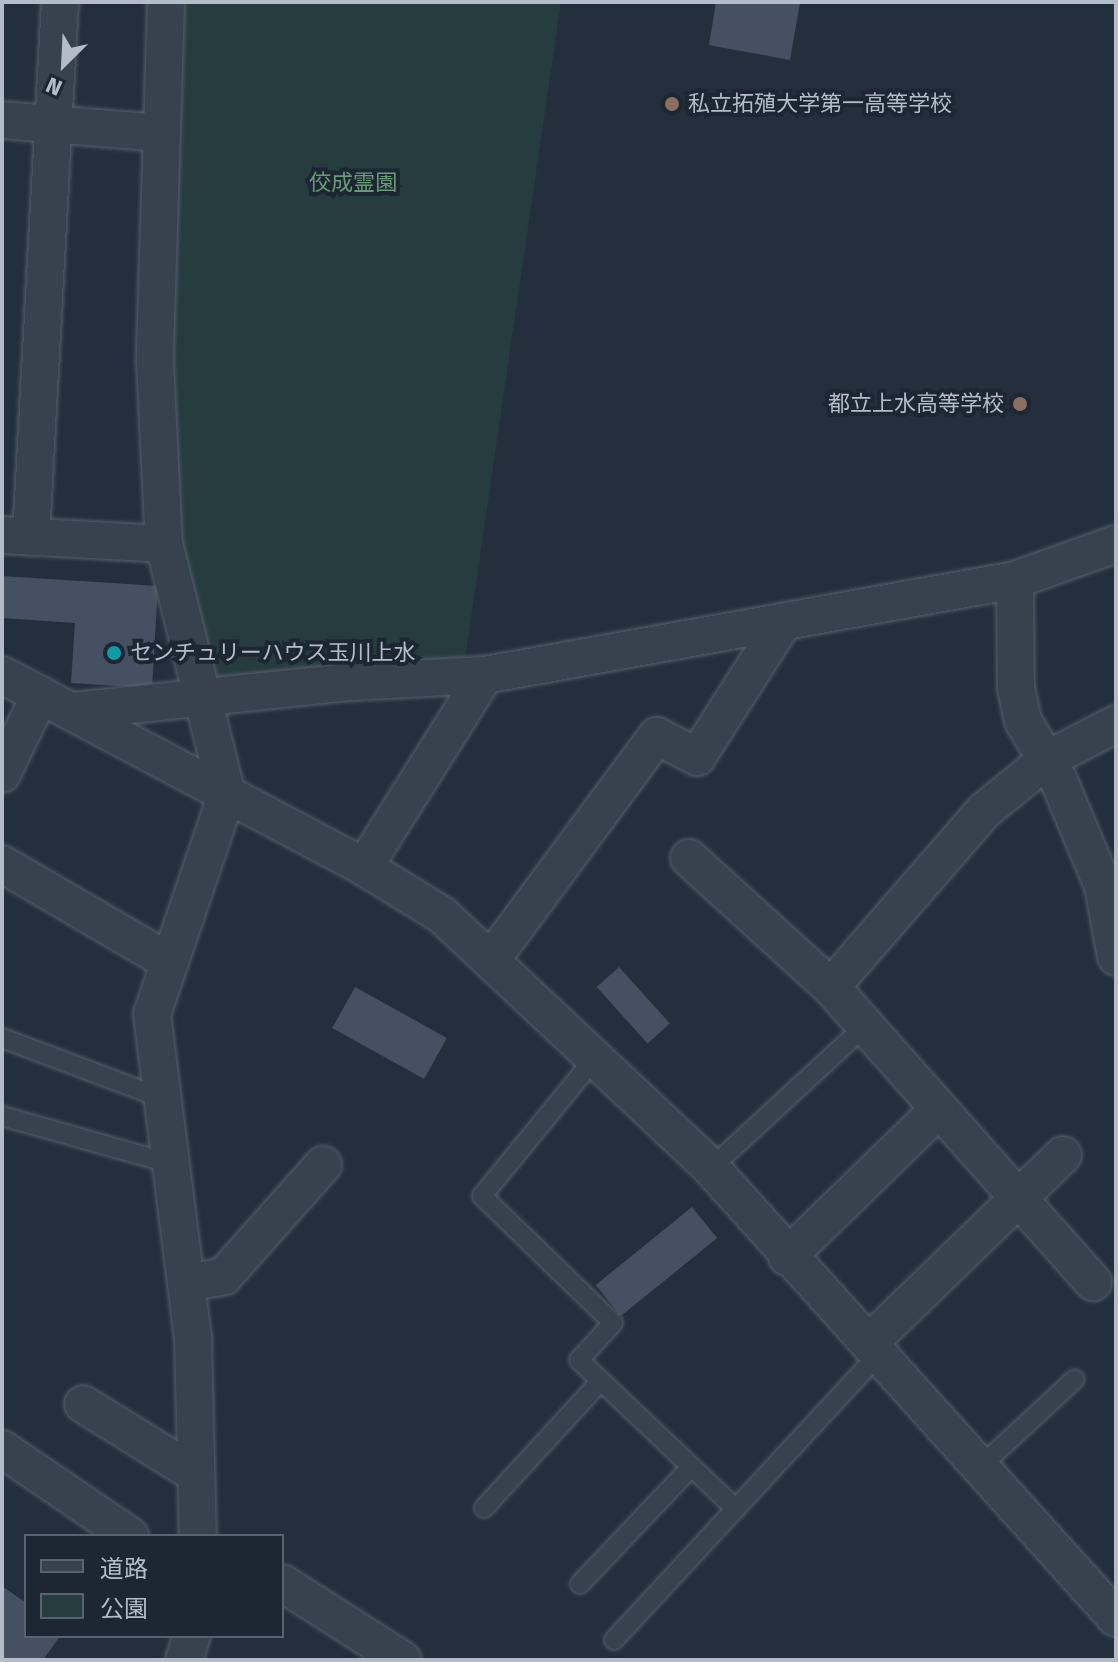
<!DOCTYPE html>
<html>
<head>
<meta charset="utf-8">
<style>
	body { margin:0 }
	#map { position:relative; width:1118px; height:1662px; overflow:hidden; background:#242f3e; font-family:"Fira Sans","Noto Sans JP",sans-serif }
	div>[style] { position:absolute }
	.green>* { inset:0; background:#263c3f }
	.building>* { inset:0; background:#455162; transform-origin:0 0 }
	.roads { filter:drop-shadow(0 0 2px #565f6c) drop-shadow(0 0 2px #565f6c) }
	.service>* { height:18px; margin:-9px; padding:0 9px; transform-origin:9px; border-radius:9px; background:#38414e }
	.minor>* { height:36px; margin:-18px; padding:0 18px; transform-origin:18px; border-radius:18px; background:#38414e }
	.dots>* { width:22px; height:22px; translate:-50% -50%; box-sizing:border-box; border:4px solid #1d2633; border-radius:50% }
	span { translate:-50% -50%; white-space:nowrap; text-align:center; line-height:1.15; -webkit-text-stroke:8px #1d2633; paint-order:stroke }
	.poi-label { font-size:22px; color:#b4bcc9 }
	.left { translate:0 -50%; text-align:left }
	.right { translate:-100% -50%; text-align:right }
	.park-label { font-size:22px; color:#6b9a76 }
	.frame { position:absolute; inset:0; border:4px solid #b4bcc9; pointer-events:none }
	.legend { position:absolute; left:24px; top:1534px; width:260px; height:104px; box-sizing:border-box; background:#1d2633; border:2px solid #59626f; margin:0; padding:10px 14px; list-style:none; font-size:24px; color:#b4bcc9 }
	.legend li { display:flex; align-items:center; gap:16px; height:40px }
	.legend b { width:40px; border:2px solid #59626f }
	.north { position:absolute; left:24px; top:24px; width:80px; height:80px; -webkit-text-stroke:6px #1d2633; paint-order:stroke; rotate:204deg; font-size:22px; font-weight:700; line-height:32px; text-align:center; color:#b4bcc9 }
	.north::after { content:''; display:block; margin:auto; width:28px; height:36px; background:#b4bcc9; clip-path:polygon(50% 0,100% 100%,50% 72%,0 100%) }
</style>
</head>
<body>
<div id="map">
	<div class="green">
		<i style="clip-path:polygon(181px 2px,561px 2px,465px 659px,216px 682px,175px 536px,167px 351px)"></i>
	</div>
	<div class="building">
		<i style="clip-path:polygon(716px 2px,800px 2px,790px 60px,709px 45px)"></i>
		<i style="clip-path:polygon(2px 576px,158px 586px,152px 688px,71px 683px,75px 623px,2px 618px)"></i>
		<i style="left:619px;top:967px;width:76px;height:30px;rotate:48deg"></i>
		<i style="left:355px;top:987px;width:105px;height:47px;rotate:29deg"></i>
		<i style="left:692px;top:1207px;width:40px;height:124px;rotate:51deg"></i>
		<i style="clip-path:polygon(2px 1586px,26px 1603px,26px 1636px,60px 1636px,43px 1660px,2px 1660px)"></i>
	</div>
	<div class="roads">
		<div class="service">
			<i style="left:2px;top:1038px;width:173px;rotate:20.6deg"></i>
			<i style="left:595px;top:1058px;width:178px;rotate:129.3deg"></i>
			<i style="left:482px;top:1196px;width:182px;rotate:44.1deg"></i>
			<i style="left:613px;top:1323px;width:50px;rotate:132.6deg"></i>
			<i style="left:579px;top:1360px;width:216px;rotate:43.5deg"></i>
			<i style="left:2px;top:1116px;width:177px;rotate:15.8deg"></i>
			<i style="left:711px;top:1168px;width:211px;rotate:-42.7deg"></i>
			<i style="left:980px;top:1467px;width:129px;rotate:-42.8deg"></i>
			<i style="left:484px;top:1508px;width:170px;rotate:-47.4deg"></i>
			<i style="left:580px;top:1584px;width:160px;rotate:-46.5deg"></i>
			<i style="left:614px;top:1640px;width:388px;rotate:-47.2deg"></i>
		</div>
		<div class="minor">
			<i style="left:166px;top:2px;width:360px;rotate:91.8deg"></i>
			<i style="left:155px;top:362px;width:182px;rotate:87.2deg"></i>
			<i style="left:164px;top:544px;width:258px;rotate:75.9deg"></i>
			<i style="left:227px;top:794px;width:232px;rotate:108.8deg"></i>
			<i style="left:152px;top:1014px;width:327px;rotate:82.8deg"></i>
			<i style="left:193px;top:1338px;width:198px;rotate:88.6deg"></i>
			<i style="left:2px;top:120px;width:159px;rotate:4.7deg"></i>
			<i style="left:2px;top:535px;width:162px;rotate:3.2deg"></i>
			<i style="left:31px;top:537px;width:536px;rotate:-86.9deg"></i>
			<i style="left:1015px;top:580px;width:108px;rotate:89.5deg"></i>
			<i style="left:1016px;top:688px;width:34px;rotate:78deg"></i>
			<i style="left:1023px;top:721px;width:70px;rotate:59deg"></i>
			<i style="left:1059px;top:781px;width:114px;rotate:67.3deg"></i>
			<i style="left:1103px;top:886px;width:72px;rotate:79.6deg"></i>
			<i style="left:2px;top:675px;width:410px;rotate:27.9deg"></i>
			<i style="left:364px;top:867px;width:92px;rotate:31.6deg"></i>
			<i style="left:442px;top:915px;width:369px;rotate:43.2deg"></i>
			<i style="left:711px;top:1168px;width:605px;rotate:48.01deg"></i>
			<i style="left:73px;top:711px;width:280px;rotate:-6deg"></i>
			<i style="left:351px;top:682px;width:134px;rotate:-3deg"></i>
			<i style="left:485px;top:675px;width:538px;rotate:-10.16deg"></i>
			<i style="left:1015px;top:580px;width:107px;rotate:-19.6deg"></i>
			<i style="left:2px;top:774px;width:88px;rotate:-64.3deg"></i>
			<i style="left:689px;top:858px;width:192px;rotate:42.3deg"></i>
			<i style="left:831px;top:987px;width:395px;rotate:48.4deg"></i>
			<i style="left:2px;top:864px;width:192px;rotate:30.3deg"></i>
			<i style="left:364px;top:867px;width:227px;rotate:-57.8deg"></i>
			<i style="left:491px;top:960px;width:279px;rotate:-53.5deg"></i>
			<i style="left:657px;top:736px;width:45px;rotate:27.7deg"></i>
			<i style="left:697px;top:757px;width:161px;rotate:-57.4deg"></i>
			<i style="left:831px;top:987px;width:233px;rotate:-49deg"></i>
			<i style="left:984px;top:811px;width:79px;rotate:-39.3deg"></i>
			<i style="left:1045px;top:761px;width:80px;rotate:-27.5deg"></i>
			<i style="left:787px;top:1257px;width:212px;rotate:-44.2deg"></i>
			<i style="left:186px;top:1283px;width:39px;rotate:-10deg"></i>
			<i style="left:224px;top:1276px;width:149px;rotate:-48.3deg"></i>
			<i style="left:869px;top:1343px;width:270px;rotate:-44.1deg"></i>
			<i style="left:83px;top:1404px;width:133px;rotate:31.8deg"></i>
			<i style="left:2px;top:1449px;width:155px;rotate:34.2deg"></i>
			<i style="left:282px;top:1583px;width:143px;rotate:32.5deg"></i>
			<i style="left:184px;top:1660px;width:25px;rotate:-72deg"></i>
		</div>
	</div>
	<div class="dots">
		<i style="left:672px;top:104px;background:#8d6e63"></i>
		<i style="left:1020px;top:404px;background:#8d6e63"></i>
		<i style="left:114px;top:653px;background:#0f9aa8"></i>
	</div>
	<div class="poi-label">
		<span class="left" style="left:688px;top:104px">私立拓殖大学第一高等学校</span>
		<span class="right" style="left:1004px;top:404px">都立上水高等学校</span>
		<span class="left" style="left:130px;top:653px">センチュリーハウス玉川上水</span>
	</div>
	<div class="park-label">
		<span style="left:353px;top:183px">佼成霊園</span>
	</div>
	<div class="frame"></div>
	<ul class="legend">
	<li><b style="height:10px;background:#38414e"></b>道路</li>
	<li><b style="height:22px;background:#263c3f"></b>公園</li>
	</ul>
	<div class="north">N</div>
</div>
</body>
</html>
